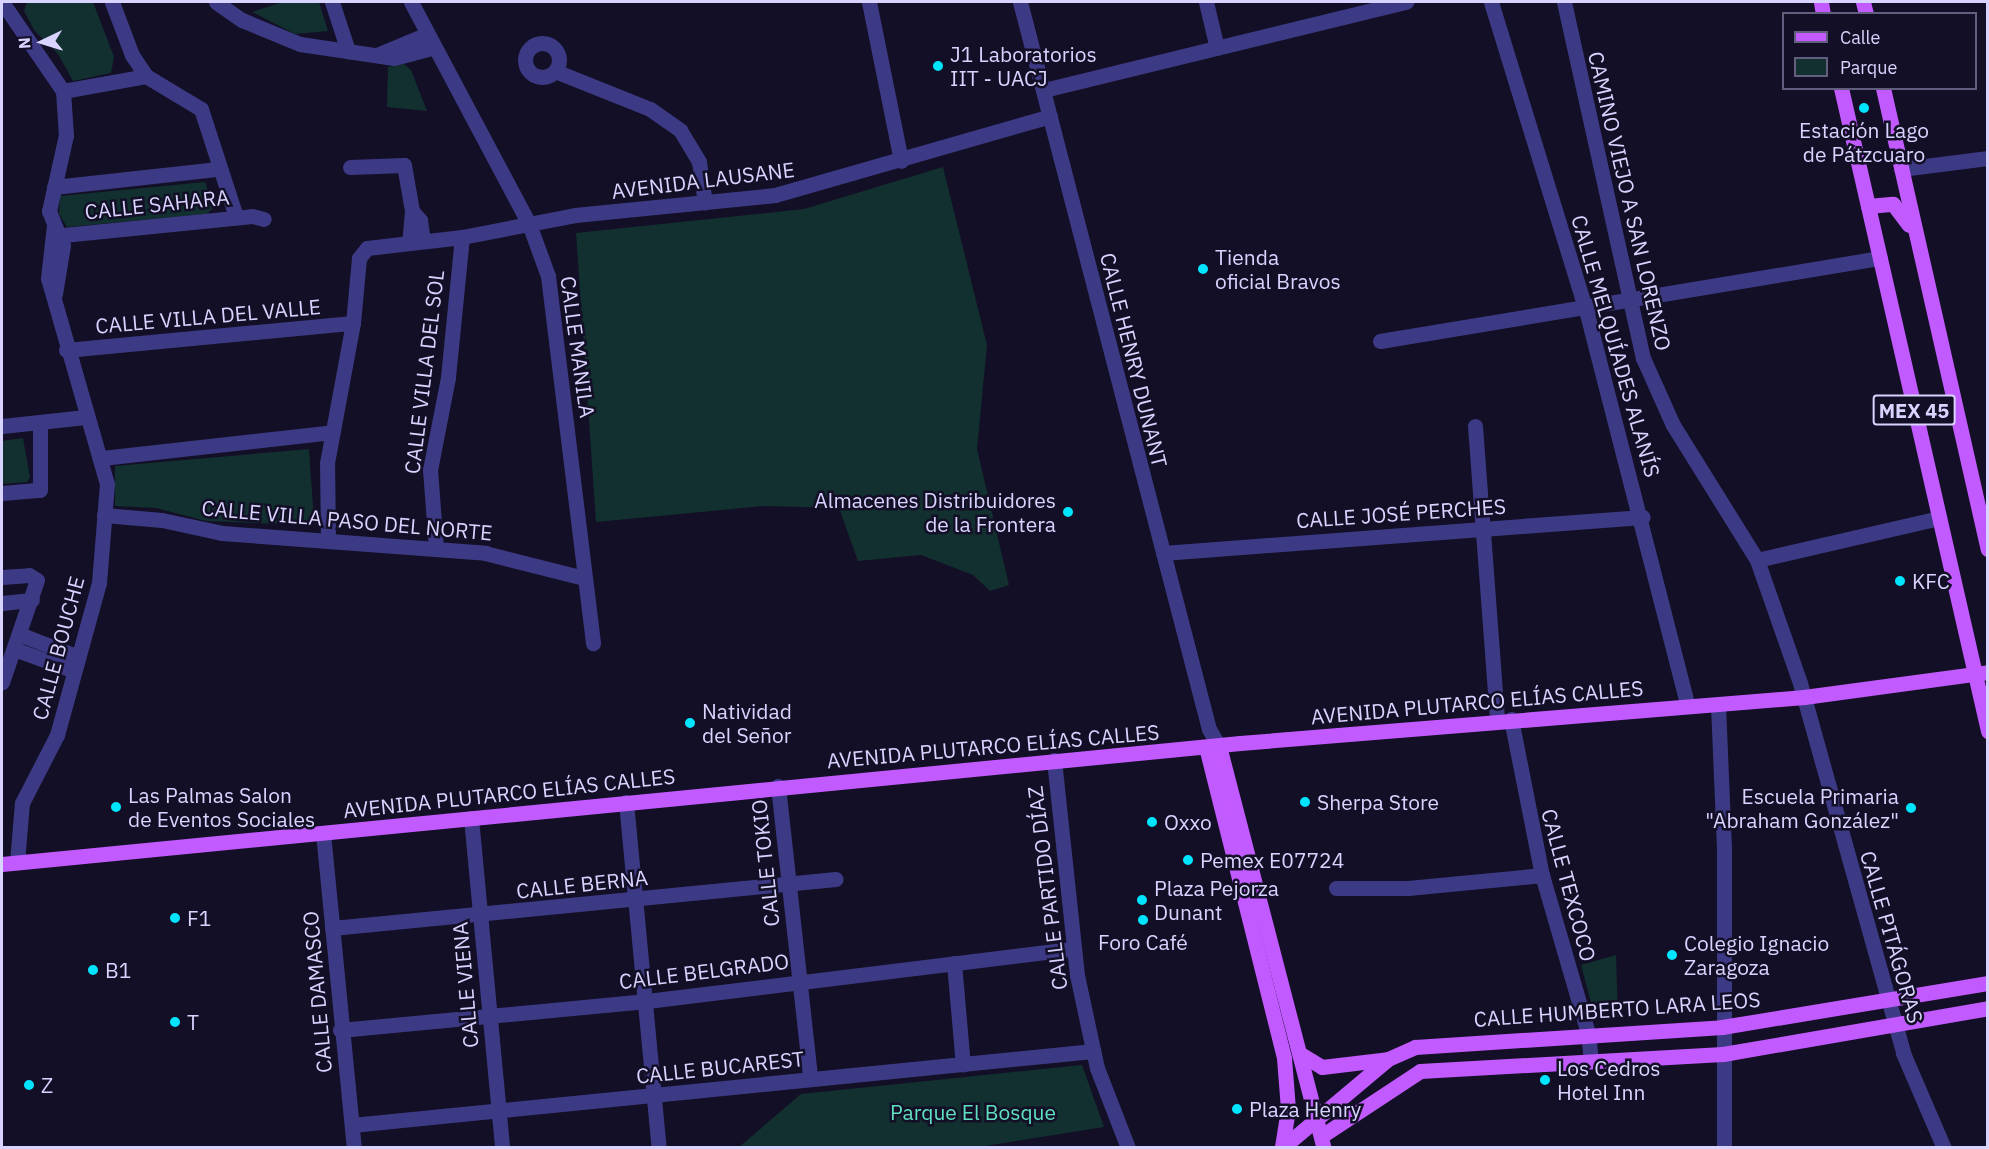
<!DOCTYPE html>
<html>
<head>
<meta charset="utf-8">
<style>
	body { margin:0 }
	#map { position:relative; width:1989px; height:1149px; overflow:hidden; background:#130f26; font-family:"IBM Plex Sans",sans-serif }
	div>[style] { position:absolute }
	.green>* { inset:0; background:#12302f }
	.minor>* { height:15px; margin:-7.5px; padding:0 7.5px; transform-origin:7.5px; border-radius:7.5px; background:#3d3a85 }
	.minor>.ring { margin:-7.5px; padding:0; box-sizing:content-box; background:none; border:15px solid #3d3a85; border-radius:50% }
	.major>* { height:15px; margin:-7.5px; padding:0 7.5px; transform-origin:7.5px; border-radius:7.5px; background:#c25bff }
	.dots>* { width:16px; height:16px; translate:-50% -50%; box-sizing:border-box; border:3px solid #130f26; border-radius:50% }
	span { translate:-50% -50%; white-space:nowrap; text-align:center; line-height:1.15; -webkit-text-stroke:5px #130f26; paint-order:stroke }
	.shield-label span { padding:2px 4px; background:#130f26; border:2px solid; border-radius:4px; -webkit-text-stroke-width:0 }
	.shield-label { font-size:20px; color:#d9d4ff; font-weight:700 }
	.poi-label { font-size:21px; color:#d9d4ff }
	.left { translate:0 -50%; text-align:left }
	.right { translate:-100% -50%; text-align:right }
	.street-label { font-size:21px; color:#d9d4ff }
	.park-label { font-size:21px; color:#5fe0c0 }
	.frame { position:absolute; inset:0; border:3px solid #d9d4ff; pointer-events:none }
	.legend { position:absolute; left:1782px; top:12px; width:195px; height:78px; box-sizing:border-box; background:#130f26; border:2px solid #625e7d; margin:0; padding:8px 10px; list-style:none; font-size:18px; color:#d9d4ff }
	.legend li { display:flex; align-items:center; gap:12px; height:30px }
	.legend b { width:30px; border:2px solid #625e7d }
	.north { position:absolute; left:12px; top:12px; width:60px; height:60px; -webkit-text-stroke:4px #130f26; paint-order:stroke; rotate:266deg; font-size:16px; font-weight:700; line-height:24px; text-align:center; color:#d9d4ff }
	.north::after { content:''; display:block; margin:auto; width:21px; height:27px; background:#d9d4ff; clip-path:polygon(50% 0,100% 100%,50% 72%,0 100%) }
</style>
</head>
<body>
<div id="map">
	<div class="green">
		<i style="clip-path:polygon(27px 2px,93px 2px,114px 57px,111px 73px,73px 81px,58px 54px,34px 30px,24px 11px)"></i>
		<i style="clip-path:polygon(283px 2px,319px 2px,328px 31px,295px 34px,252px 12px)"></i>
		<i style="clip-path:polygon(404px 64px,411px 70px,427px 111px,387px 107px,388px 67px)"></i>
		<i style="clip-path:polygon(943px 167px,987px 345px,977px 449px,1009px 585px,990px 591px,973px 575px,921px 555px,858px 561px,839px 508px,764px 506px,596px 522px,576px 233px,804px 209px)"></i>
		<i style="clip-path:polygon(205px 182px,214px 207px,207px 214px,67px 227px,59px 214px,60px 196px)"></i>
		<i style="clip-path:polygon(23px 438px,30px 477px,27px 482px,2px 484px,2px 441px)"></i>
		<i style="clip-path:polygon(309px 449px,314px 521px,308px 525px,206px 521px,156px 508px,115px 506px,115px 466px)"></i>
		<i style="clip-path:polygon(1616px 955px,1618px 1017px,1595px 1018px,1581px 965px)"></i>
		<i style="clip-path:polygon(1082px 1065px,1104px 1127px,979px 1147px,739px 1147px,801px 1094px)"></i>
	</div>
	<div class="minor">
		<i style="left:2px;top:2px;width:108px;rotate:55.6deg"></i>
		<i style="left:63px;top:91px;width:44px;rotate:86.1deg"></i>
		<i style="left:66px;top:135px;width:78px;rotate:102.6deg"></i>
		<i style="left:49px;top:211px;width:37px;rotate:68deg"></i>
		<i style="left:63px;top:245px;width:50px;rotate:99.3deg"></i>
		<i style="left:112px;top:2px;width:57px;rotate:69.3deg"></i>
		<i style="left:132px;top:55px;width:25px;rotate:56deg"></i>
		<i style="left:146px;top:76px;width:64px;rotate:31deg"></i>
		<i style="left:201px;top:109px;width:114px;rotate:72deg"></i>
		<i style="left:216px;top:2px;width:32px;rotate:35deg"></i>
		<i style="left:242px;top:20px;width:63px;rotate:22.5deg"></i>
		<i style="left:300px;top:44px;width:95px;rotate:8.5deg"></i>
		<i style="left:394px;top:58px;width:38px;rotate:-15deg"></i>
		<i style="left:332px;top:2px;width:52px;rotate:71.9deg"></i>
		<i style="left:411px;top:2px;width:251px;rotate:62deg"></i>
		<i style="left:529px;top:224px;width:55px;rotate:69.9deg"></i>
		<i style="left:548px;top:276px;width:370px;rotate:83deg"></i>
		<i style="left:869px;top:2px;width:162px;rotate:78.6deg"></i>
		<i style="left:1020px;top:2px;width:751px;rotate:75.43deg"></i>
		<i style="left:1209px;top:729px;width:20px;rotate:60deg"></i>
		<i style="left:1206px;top:2px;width:47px;rotate:76.6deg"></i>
		<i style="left:1491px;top:2px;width:322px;rotate:72.9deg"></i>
		<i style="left:1586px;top:310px;width:409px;rotate:75.6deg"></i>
		<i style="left:1564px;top:2px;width:365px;rotate:77.5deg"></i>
		<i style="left:1643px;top:358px;width:73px;rotate:65.9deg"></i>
		<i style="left:1673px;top:425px;width:159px;rotate:58.1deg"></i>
		<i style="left:1757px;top:560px;width:130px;rotate:70.7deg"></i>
		<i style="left:1800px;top:683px;width:384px;rotate:74.4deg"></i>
		<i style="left:1903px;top:1053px;width:103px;rotate:66.7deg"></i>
		<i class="ring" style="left:525px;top:43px;width:19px;height:19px"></i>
		<i style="left:377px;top:55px;width:52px;rotate:-22.6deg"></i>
		<i style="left:555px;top:71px;width:102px;rotate:21.8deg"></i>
		<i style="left:650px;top:109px;width:37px;rotate:35deg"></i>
		<i style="left:680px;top:130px;width:37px;rotate:59deg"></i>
		<i style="left:699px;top:162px;width:41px;rotate:81.7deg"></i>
		<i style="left:1044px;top:90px;width:373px;rotate:-13.7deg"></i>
		<i style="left:63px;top:91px;width:84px;rotate:-10.2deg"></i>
		<i style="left:350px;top:167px;width:54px;rotate:-2.1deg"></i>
		<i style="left:404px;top:165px;width:47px;rotate:80.1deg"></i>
		<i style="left:412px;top:211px;width:32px;rotate:95deg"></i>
		<i style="left:1901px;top:169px;width:88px;rotate:-7.2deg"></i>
		<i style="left:54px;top:187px;width:165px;rotate:-6.3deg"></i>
		<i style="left:412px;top:211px;width:12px;rotate:48deg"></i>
		<i style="left:420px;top:220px;width:21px;rotate:82deg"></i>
		<i style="left:53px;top:236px;width:200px;rotate:-5.7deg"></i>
		<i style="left:252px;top:216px;width:12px;rotate:14deg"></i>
		<i style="left:1380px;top:341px;width:507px;rotate:-9.43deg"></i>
		<i style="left:66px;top:350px;width:288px;rotate:-5.4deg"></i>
		<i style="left:2px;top:426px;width:84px;rotate:-6.1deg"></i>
		<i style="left:1475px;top:426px;width:295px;rotate:85.7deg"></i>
		<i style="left:102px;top:458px;width:232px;rotate:-6.4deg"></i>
		<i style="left:2px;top:493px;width:38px;rotate:-5deg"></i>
		<i style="left:40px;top:490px;width:66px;rotate:-90deg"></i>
		<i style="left:104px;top:515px;width:58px;rotate:4.9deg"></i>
		<i style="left:162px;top:520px;width:61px;rotate:12.2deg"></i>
		<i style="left:222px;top:533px;width:264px;rotate:4.3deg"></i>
		<i style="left:485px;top:553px;width:102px;rotate:14.2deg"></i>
		<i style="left:328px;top:540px;width:77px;rotate:-90.7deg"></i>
		<i style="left:327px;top:463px;width:142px;rotate:-79.5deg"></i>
		<i style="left:353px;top:323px;width:65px;rotate:-84.7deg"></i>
		<i style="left:359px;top:258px;width:13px;rotate:-51deg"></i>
		<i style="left:367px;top:248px;width:96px;rotate:-6.6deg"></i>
		<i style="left:462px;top:237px;width:115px;rotate:-11deg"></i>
		<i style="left:575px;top:215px;width:201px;rotate:-5.7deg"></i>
		<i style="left:775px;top:195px;width:286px;rotate:-16deg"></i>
		<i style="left:436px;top:549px;width:79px;rotate:-94.3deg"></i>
		<i style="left:430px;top:470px;width:95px;rotate:-79deg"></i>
		<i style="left:448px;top:377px;width:141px;rotate:-84.3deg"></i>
		<i style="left:1163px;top:553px;width:481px;rotate:-4.3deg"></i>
		<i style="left:1757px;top:560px;width:187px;rotate:-13deg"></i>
		<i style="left:2px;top:577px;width:27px;rotate:-4deg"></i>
		<i style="left:29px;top:575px;width:9px;rotate:32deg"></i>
		<i style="left:37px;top:580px;width:108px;rotate:108.9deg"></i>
		<i style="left:2px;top:603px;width:30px;rotate:-6deg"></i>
		<i style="left:19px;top:634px;width:61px;rotate:21.1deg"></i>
		<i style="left:14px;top:649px;width:62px;rotate:19.9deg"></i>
		<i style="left:1718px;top:705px;width:142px;rotate:87.6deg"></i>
		<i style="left:1724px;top:847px;width:301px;rotate:90deg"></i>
		<i style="left:1511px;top:719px;width:159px;rotate:78.8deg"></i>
		<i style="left:1542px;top:875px;width:165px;rotate:73.8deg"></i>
		<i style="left:1588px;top:1033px;width:27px;rotate:84deg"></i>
		<i style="left:1054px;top:760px;width:216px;rotate:83.9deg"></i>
		<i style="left:1077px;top:975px;width:95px;rotate:77.9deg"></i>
		<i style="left:1097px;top:1068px;width:86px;rotate:68.8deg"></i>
		<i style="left:778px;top:786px;width:294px;rotate:83.7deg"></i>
		<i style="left:626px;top:802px;width:348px;rotate:84.6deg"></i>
		<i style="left:471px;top:818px;width:331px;rotate:84.6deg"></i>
		<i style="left:323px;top:833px;width:317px;rotate:84.4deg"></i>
		<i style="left:17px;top:862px;width:59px;rotate:-85.2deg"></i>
		<i style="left:22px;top:803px;width:76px;rotate:-62.8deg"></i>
		<i style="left:57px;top:735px;width:158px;rotate:-74.6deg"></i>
		<i style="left:99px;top:583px;width:99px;rotate:-85.4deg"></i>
		<i style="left:107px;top:484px;width:214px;rotate:-106deg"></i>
		<i style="left:48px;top:278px;width:53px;rotate:-83.5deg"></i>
		<i style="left:1336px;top:888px;width:72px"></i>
		<i style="left:1408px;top:888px;width:135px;rotate:-5.5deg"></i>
		<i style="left:332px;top:928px;width:506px;rotate:-5.55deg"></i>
		<i style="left:954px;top:963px;width:102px;rotate:85deg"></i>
		<i style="left:340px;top:1030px;width:308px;rotate:-5.4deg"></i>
		<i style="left:647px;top:1001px;width:428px;rotate:-7deg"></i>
		<i style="left:352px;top:1125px;width:745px;rotate:-5.7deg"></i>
	</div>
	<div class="major">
		<i style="left:1821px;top:2px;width:12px;rotate:81deg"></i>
		<i style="left:1863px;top:2px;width:12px;rotate:76deg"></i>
		<i style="left:1841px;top:88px;width:660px;rotate:77.12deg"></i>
		<i style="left:1883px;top:88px;width:473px;rotate:77.2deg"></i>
		<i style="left:1868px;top:206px;width:25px;rotate:-5deg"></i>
		<i style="left:1893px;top:204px;width:26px;rotate:53deg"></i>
		<i style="left:1219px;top:746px;width:415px;rotate:75.4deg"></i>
		<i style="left:1206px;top:747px;width:321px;rotate:75.9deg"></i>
		<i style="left:1284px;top:1058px;width:51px;rotate:85.5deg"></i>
		<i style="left:1288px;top:1109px;width:39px;rotate:99deg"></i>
		<i style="left:2px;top:864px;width:1244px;rotate:-5.58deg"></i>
		<i style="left:1240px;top:743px;width:566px;rotate:-4.66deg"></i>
		<i style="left:1804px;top:697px;width:186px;rotate:-7.7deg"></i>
		<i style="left:1302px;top:1055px;width:23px;rotate:31deg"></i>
		<i style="left:1322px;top:1067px;width:66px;rotate:-6.9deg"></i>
		<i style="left:1323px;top:1135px;width:116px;rotate:-33.4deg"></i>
		<i style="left:1420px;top:1071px;width:303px;rotate:-3.2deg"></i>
		<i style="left:1723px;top:1054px;width:269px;rotate:-9.8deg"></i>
		<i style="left:1282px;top:1148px;width:138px;rotate:-40deg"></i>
		<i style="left:1388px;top:1059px;width:30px;rotate:-24deg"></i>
		<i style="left:1415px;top:1047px;width:308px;rotate:-3.7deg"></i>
		<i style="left:1722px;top:1027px;width:270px;rotate:-9.4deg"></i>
	</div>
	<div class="dots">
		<i style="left:938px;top:66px;background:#00e5ff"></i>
		<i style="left:1864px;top:108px;background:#00e5ff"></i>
		<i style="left:1203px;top:269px;background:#00e5ff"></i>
		<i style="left:1068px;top:512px;background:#00e5ff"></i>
		<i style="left:1900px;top:581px;background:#00e5ff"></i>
		<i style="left:690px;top:723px;background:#00e5ff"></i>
		<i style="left:1305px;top:802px;background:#00e5ff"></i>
		<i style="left:116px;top:807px;background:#00e5ff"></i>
		<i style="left:1911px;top:808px;background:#00e5ff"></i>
		<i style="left:1152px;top:822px;background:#00e5ff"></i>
		<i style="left:1188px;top:860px;background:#00e5ff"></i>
		<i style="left:1142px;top:900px;background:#00e5ff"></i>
		<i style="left:175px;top:918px;background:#00e5ff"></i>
		<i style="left:1143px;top:920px;background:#00e5ff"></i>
		<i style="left:1672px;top:955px;background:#00e5ff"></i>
		<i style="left:93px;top:970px;background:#00e5ff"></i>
		<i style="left:175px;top:1022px;background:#00e5ff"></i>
		<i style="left:1545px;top:1080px;background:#00e5ff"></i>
		<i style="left:29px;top:1085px;background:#00e5ff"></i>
		<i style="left:1237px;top:1109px;background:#00e5ff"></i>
	</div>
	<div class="shield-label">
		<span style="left:1914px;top:410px">MEX 45</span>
	</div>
	<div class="poi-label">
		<span class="left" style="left:950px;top:66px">J1 Laboratorios<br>IIT - UACJ</span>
		<span style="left:1864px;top:142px">Estación Lago<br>de Pátzcuaro</span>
		<span class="left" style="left:1215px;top:269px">Tienda<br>oficial Bravos</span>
		<span class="right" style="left:1056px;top:512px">Almacenes Distribuidores<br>de la Frontera</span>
		<span class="left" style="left:1912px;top:581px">KFC</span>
		<span class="left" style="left:702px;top:723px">Natividad<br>del Señor</span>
		<span class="left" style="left:128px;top:807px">Las Palmas Salon<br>de Eventos Sociales</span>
		<span class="right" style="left:1899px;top:808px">Escuela Primaria<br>"Abraham González"</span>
		<span class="left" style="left:1317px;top:802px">Sherpa Store</span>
		<span class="left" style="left:1164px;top:822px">Oxxo</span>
		<span class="left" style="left:1200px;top:860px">Pemex E07724</span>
		<span class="left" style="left:1154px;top:900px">Plaza Pejorza<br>Dunant</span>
		<span class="left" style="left:187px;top:918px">F1</span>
		<span style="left:1143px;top:942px">Foro Café</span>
		<span class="left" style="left:1684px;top:955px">Colegio Ignacio<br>Zaragoza</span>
		<span class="left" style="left:105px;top:970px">B1</span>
		<span class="left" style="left:187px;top:1022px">T</span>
		<span class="left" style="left:1557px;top:1080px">Los Cedros<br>Hotel Inn</span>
		<span class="left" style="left:41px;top:1085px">Z</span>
		<span class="left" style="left:1249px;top:1109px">Plaza Henry</span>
	</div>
	<div class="street-label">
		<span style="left:703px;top:180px;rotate:-7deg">AVENIDA LAUSANE</span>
		<span style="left:1630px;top:201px;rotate:77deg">CAMINO VIEJO A SAN LORENZO</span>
		<span style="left:157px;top:204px;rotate:-6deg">CALLE SAHARA</span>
		<span style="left:208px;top:316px;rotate:-5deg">CALLE VILLA DEL VALLE</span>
		<span style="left:1616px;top:346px;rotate:74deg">CALLE MELQUÍADES ALANÍS</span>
		<span style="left:578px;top:347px;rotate:82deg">CALLE MANILA</span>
		<span style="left:1134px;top:360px;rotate:76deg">CALLE HENRY DUNANT</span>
		<span style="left:424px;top:372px;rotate:-83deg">CALLE VILLA DEL SOL</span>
		<span style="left:1401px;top:513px;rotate:-4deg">CALLE JOSÉ PERCHES</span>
		<span style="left:347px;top:520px;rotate:5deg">CALLE VILLA PASO DEL NORTE</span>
		<span style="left:58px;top:648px;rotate:-75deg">CALLE BOUCHE</span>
		<span style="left:1477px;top:702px;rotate:-5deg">AVENIDA PLUTARCO ELÍAS CALLES</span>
		<span style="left:993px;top:746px;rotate:-5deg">AVENIDA PLUTARCO ELÍAS CALLES</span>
		<span style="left:509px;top:793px;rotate:-6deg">AVENIDA PLUTARCO ELÍAS CALLES</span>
		<span style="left:765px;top:863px;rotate:-96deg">CALLE TOKIO</span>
		<span style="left:582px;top:884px;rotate:-6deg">CALLE BERNA</span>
		<span style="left:1569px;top:885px;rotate:75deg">CALLE TEXCOCO</span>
		<span style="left:1047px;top:888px;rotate:-97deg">CALLE PARTIDO DÍAZ</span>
		<span style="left:1892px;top:937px;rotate:74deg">CALLE PITÁGORAS</span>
		<span style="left:704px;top:971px;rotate:-7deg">CALLE BELGRADO</span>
		<span style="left:465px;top:985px;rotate:-95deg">CALLE VIENA</span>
		<span style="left:317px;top:992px;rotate:-95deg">CALLE DAMASCO</span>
		<span style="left:1617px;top:1009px;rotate:-4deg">CALLE HUMBERTO LARA LEOS</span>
		<span style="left:720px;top:1067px;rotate:-6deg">CALLE BUCAREST</span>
	</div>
	<div class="park-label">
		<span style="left:973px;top:1112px">Parque El Bosque</span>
	</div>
	<div class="frame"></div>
	<ul class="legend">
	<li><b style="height:8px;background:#c25bff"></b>Calle</li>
	<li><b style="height:16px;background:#12302f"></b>Parque</li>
	</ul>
	<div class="north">N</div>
</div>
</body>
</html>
